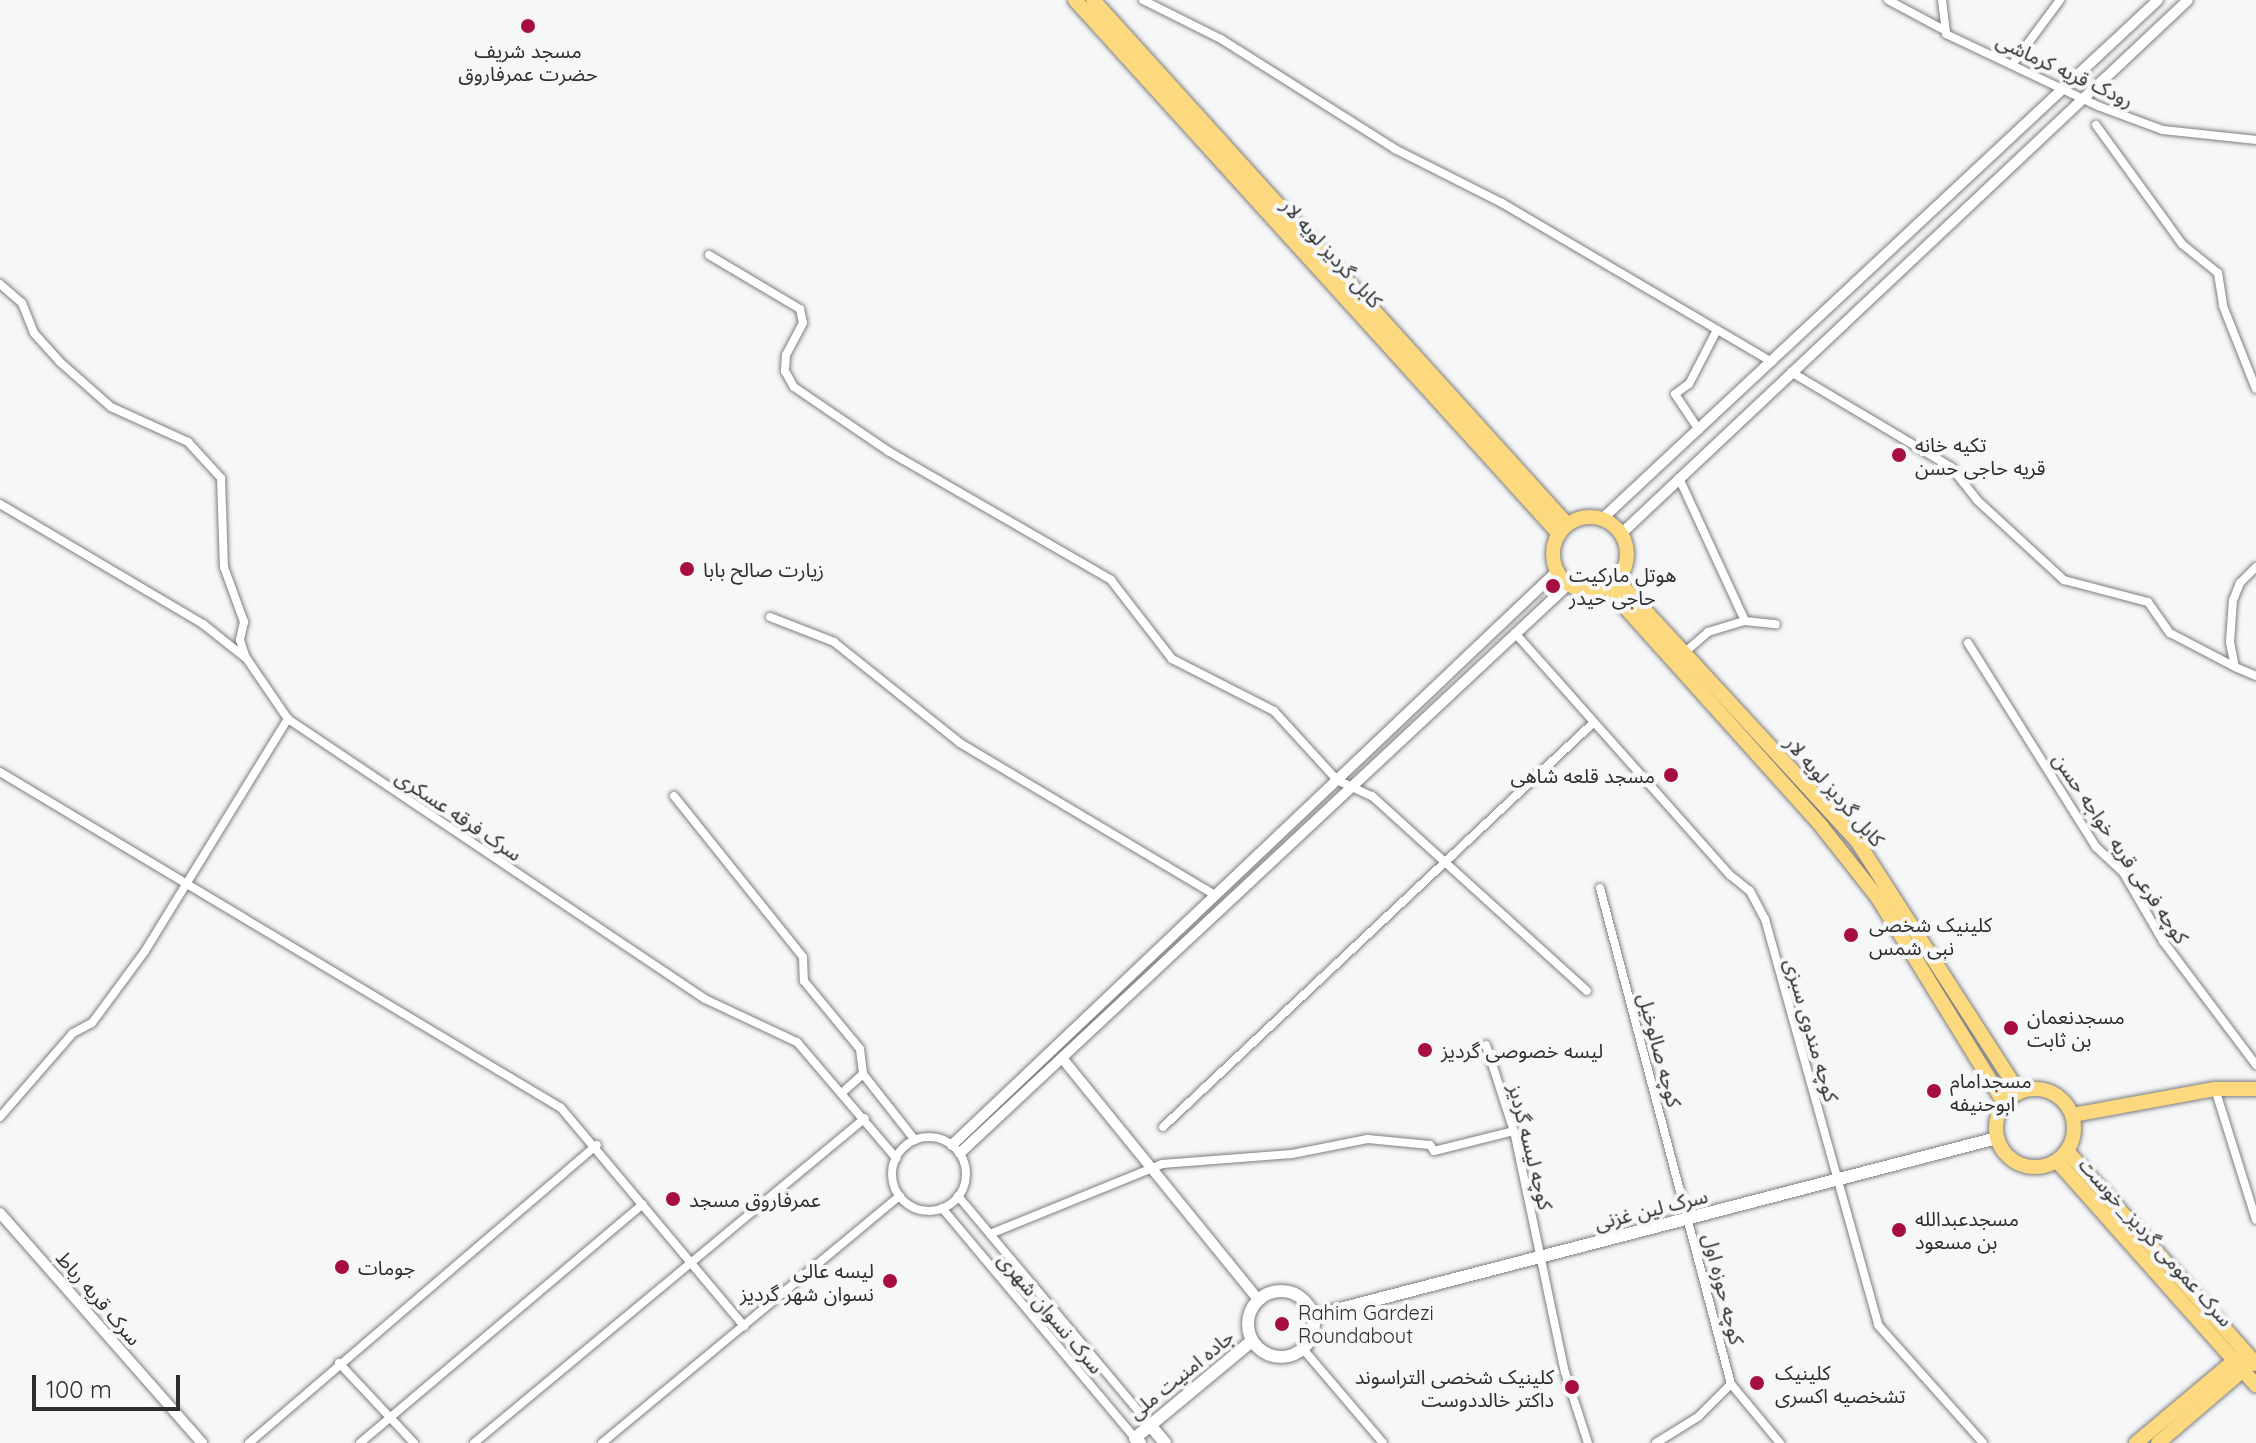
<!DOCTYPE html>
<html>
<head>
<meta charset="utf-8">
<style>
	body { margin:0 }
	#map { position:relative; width:2256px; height:1443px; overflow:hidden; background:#f6f7f9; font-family:Quicksand,"Noto Sans Arabic",sans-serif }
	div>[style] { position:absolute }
	.roads { filter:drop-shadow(0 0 2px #7d7e7f) drop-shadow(0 0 2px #7d7e7f) }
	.minor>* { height:8px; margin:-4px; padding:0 4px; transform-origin:4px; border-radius:4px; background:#fff }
	.minor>.ring { margin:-4px; padding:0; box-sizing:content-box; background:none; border:8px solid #fff; border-radius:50% }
	.tertiary>* { height:10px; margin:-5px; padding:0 5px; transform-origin:5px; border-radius:5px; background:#fff }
	.secondary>* { height:12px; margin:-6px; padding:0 6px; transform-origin:6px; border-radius:6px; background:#fff }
	.secondary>.ring { margin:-6px; padding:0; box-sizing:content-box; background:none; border:12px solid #fff; border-radius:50% }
	.trunk>* { height:14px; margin:-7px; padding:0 7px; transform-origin:7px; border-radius:7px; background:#fcd87e }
	.trunk>.ring { margin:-7px; padding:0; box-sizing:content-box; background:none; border:14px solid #fcd87e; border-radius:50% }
	.dots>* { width:22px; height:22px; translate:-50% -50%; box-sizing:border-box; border:4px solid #f6f7f9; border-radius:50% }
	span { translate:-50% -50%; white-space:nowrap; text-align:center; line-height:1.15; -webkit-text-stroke:8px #f6f7f9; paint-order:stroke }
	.poi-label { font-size:20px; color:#2e2e2f }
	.left { translate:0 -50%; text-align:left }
	.right { translate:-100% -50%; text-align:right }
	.street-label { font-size:20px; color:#2e2e2f }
	.scale { position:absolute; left:32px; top:1375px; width:148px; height:36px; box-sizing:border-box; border:4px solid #2e2e2f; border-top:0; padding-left:10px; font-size:24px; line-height:28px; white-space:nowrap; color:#2e2e2f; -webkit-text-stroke:6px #f6f7f9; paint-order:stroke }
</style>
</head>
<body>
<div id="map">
	<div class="roads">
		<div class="minor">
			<i style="left:1143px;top:0;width:87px;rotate:26.6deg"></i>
			<i style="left:1221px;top:39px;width:206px;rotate:32.3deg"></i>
			<i style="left:1395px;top:149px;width:120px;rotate:26.8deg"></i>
			<i style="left:1502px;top:203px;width:313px;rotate:30.5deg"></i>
			<i style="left:1888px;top:0;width:61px;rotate:28.2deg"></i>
			<i style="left:1942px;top:0;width:34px;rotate:83deg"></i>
			<i style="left:1946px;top:34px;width:168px;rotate:25.3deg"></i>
			<i style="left:2098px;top:106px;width:69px;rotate:20.3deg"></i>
			<i style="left:2163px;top:130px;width:94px;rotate:6.1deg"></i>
			<i style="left:2014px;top:62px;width:77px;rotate:-53.4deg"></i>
			<i style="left:2096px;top:125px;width:147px;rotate:54.1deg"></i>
			<i style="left:2182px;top:244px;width:46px;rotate:38.9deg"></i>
			<i style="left:2218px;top:273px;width:33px;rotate:81deg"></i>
			<i style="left:2223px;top:306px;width:89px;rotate:68.3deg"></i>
			<i style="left:709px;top:255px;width:106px;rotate:30.7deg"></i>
			<i style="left:800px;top:309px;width:14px;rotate:78deg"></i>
			<i style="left:803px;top:323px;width:36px;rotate:118deg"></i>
			<i style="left:786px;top:355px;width:16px;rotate:94deg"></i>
			<i style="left:785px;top:371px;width:18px;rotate:61deg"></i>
			<i style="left:794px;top:387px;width:114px;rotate:34.2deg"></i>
			<i style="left:888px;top:451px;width:258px;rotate:30deg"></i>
			<i style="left:1111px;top:580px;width:100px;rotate:52.3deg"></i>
			<i style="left:1172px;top:659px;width:114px;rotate:27deg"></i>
			<i style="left:1274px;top:711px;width:93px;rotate:47.6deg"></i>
			<i style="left:1337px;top:780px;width:38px;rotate:25deg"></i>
			<i style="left:1372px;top:796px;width:290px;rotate:42.2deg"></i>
			<i style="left:0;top:284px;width:29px;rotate:41deg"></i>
			<i style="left:22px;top:303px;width:32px;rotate:68deg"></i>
			<i style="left:34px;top:333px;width:39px;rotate:48deg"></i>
			<i style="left:60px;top:362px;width:68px;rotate:41.4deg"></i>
			<i style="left:111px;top:407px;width:85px;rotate:24.4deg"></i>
			<i style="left:188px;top:442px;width:49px;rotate:47.5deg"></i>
			<i style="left:221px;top:478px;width:89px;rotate:88.1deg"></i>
			<i style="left:224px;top:567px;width:59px;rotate:70deg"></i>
			<i style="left:244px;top:622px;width:18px;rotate:103deg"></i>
			<i style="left:240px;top:640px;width:19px;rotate:72deg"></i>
			<i style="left:1791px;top:372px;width:186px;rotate:30.7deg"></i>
			<i style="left:1951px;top:467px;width:43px;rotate:51.5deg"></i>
			<i style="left:1978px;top:501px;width:117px;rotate:42.6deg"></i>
			<i style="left:2064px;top:580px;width:87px;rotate:14.7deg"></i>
			<i style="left:2148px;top:602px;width:38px;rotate:55deg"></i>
			<i style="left:2170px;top:633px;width:73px;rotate:27.6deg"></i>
			<i style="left:1699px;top:430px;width:43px;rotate:-123.7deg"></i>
			<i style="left:1675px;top:394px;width:17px;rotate:-36deg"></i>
			<i style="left:1689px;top:384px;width:61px;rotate:-62.6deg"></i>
			<i style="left:1679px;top:478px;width:157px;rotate:65.2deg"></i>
			<i style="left:0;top:504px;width:236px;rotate:30.6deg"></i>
			<i style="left:203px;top:624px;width:56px;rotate:38.5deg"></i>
			<i style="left:247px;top:659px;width:73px;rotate:55.7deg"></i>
			<i style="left:288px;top:719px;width:502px;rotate:33.88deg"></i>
			<i style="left:705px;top:999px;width:102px;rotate:25.1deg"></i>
			<i style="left:797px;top:1042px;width:153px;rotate:49.5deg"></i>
			<i style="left:2256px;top:567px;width:23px;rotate:135deg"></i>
			<i style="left:2240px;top:583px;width:18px;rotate:112deg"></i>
			<i style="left:2233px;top:600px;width:42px;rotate:94.1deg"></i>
			<i style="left:2230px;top:642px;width:25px;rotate:79deg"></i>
			<i style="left:2235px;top:667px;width:23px;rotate:23deg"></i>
			<i style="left:770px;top:617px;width:69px;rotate:21.3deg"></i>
			<i style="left:834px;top:642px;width:161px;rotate:38.7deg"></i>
			<i style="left:960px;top:743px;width:297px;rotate:30.8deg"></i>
			<i style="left:1515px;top:633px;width:324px;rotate:48.4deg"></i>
			<i style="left:1730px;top:875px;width:26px;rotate:39deg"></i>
			<i style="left:1750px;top:891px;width:32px;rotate:62deg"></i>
			<i style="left:1765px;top:919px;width:421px;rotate:74.4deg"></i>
			<i style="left:1878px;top:1325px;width:158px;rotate:48.3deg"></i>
			<i style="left:1968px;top:643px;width:241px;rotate:57.9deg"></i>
			<i style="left:2096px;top:847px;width:37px;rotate:43deg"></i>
			<i style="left:2123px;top:872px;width:80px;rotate:59.9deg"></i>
			<i style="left:2163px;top:941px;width:155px;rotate:53.1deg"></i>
			<i style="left:1684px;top:653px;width:32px;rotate:-41deg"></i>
			<i style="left:1708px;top:632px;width:39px;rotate:-17deg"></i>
			<i style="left:1745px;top:621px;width:31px;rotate:6deg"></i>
			<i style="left:0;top:772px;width:654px;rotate:30.92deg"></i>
			<i style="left:561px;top:1108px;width:285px;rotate:50deg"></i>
			<i style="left:674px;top:796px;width:206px;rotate:51.3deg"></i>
			<i style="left:803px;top:957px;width:24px;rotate:88deg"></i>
			<i style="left:804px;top:981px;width:88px;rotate:50.5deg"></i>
			<i style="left:860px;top:1049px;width:25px;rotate:83deg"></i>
			<i style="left:1600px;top:888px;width:513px;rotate:75.21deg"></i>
			<i style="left:1731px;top:1384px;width:77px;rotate:50.3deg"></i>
			<i style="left:1486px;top:1045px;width:90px;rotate:72deg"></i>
			<i style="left:1514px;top:1131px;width:246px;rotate:78.1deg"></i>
			<i style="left:1565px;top:1372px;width:75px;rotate:72.1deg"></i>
			<i style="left:2215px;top:1089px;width:137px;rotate:72.6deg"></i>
			<i style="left:844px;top:1091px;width:25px;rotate:-42deg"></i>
			<i style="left:863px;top:1074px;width:84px;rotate:51.8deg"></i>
			<i style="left:0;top:1117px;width:111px;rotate:-49deg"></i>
			<i style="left:73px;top:1033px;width:21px;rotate:-28deg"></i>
			<i style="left:92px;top:1023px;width:89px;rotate:-53.6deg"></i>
			<i style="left:145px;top:951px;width:273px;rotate:-58.4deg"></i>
			<i style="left:1163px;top:1127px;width:590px;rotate:-43.21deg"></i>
			<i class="ring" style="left:892px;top:1137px;width:66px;height:66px"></i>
			<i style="left:958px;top:1196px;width:299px;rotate:50deg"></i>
			<i style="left:942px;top:1208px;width:300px;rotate:50deg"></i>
			<i style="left:990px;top:1234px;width:186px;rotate:-22.1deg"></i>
			<i style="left:1162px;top:1164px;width:130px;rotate:-4.4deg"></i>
			<i style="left:1292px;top:1154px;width:77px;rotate:-11.2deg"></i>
			<i style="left:1368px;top:1139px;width:62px;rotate:5.5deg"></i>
			<i style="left:1430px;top:1145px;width:7px;rotate:56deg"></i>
			<i style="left:1434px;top:1151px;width:82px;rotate:-14deg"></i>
			<i style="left:1303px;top:1349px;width:123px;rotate:49.6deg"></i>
			<i style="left:339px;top:1363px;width:110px;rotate:46.8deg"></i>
			<i style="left:249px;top:1443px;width:458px;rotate:-40.6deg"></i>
			<i style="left:360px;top:1443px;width:370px;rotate:-40.2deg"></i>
			<i style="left:474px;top:1443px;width:508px;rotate:-39.73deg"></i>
			<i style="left:602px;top:1443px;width:387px;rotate:-39.7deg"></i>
			<i style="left:1656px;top:1443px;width:49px;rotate:-31.8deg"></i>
			<i style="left:1698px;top:1417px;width:47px;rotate:-45deg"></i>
		</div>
		<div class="tertiary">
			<i style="left:1603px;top:518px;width:759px;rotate:-43.03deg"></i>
			<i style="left:1622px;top:533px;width:777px;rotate:-43.28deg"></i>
			<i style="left:1062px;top:1058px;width:311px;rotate:50.9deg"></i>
			<i style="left:952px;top:1145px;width:834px;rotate:-43.49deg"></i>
			<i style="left:960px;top:1153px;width:833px;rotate:-43.06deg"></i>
			<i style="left:0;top:1213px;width:306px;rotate:48.7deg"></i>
		</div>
		<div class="secondary">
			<i class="ring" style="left:1248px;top:1291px;width:54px;height:54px"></i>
			<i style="left:1313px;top:1316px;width:707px;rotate:-14.59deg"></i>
			<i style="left:1150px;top:1425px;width:23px;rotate:50deg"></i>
			<i style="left:1140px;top:1443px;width:7px;rotate:-135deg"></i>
			<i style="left:1135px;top:1438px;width:152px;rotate:-39.7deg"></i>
		</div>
		<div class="trunk">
			<i style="left:1075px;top:0;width:721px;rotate:47.81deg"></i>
			<i style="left:1093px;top:0;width:707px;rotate:47.87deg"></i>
			<i class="ring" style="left:1553px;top:517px;width:60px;height:60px"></i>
			<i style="left:1617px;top:580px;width:355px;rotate:47.4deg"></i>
			<i style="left:1857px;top:841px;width:299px;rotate:57.2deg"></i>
			<i style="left:1607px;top:587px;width:322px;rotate:48.1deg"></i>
			<i style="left:1822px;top:827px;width:90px;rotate:51.7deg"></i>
			<i style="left:1878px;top:898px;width:241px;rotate:58.4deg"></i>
			<i class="ring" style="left:1996px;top:1089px;width:64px;height:64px"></i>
			<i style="left:2073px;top:1115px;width:144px;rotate:-10.4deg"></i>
			<i style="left:2215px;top:1089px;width:41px"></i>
			<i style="left:2067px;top:1151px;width:285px;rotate:48.4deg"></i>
			<i style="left:2057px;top:1161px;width:300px;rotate:48.4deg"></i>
			<i style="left:2136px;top:1443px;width:138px;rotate:-40deg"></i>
			<i style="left:2158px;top:1443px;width:120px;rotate:-40.6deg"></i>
		</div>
	</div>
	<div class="dots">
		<i style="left:528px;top:26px;background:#a60e3f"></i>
		<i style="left:1899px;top:455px;background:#a60e3f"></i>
		<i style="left:687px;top:569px;background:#a60e3f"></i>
		<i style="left:1553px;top:586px;background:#a60e3f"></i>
		<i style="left:1671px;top:775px;background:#a60e3f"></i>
		<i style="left:1851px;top:935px;background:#a60e3f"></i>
		<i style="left:2011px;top:1028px;background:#a60e3f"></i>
		<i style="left:1425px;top:1050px;background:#a60e3f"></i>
		<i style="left:1934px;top:1091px;background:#a60e3f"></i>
		<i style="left:673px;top:1199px;background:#a60e3f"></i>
		<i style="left:1899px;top:1230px;background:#a60e3f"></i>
		<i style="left:342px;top:1267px;background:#a60e3f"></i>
		<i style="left:890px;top:1281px;background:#a60e3f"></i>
		<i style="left:1282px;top:1324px;background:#a60e3f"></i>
		<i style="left:1757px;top:1383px;background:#a60e3f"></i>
		<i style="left:1572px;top:1387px;background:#a60e3f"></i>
	</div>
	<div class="poi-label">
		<span style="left:528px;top:62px">مسجد شریف<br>حضرت عمرفاروق</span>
		<span class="left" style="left:1915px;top:456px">تکیه خانه<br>قریه حاجی حسن</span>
		<span class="left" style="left:703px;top:569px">زیارت صالح بابا</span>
		<span class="left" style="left:1569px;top:586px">هوتل مارکیت<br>حاجی حیدر</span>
		<span class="right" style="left:1655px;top:775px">مسجد قلعه شاهی</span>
		<span class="left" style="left:1869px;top:936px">کلینیک شخصی<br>نبی شمس</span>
		<span class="left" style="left:2027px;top:1028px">مسجدنعمان<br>بن ثابت</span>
		<span class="left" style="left:1441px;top:1050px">لیسه خصوصی گردیز</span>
		<span class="left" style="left:1950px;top:1092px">مسجدامام<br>ابوحنیفه</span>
		<span class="left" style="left:689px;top:1199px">عمرفاروق مسجد</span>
		<span class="left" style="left:1915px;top:1230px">مسجدعبدالله<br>بن مسعود</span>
		<span class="left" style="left:358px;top:1267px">جومات</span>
		<span class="right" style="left:874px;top:1282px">لیسه عالی<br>نسوان شهر گردیز</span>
		<span class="left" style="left:1298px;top:1324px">Rahim Gardezi<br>Roundabout</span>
		<span class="left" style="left:1775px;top:1384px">کلینیک<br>تشخصیه اکسری</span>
		<span class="right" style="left:1554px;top:1388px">کلینیک شخصی التراسوند<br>داکتر خالددوست</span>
	</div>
	<div class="street-label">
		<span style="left:2065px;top:70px;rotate:25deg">رودک قریه کرماشی</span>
		<span style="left:1332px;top:253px;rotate:48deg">کابل گردیز لویه لار</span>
		<span style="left:1835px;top:791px;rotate:49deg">کابل گردیز لویه لار</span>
		<span style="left:459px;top:815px;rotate:34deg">سرک فرقه عسکری</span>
		<span style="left:2121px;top:848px;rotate:56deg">کوچه فرعی قریه خواجه حسن</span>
		<span style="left:1812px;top:1030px;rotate:74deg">کوچه مندوی سبزی</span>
		<span style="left:1660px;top:1050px;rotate:75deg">کوچه صالوخیل</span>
		<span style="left:1531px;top:1147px;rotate:76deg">کوچه لیسه گردیز</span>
		<span style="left:1651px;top:1209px;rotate:-14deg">سرک لین غزنی</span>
		<span style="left:2156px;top:1242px;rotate:48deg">سرک عمومی گردیز_خوست</span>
		<span style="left:1724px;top:1289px;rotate:76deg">کوچه حوزه اول</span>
		<span style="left:99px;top:1298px;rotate:49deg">سرک قریه رباط</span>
		<span style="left:1051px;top:1313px;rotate:50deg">سرک نسوان شهری</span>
		<span style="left:1181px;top:1374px;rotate:-39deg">جاده امنیت ملی</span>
	</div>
	<div class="scale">100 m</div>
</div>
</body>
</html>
